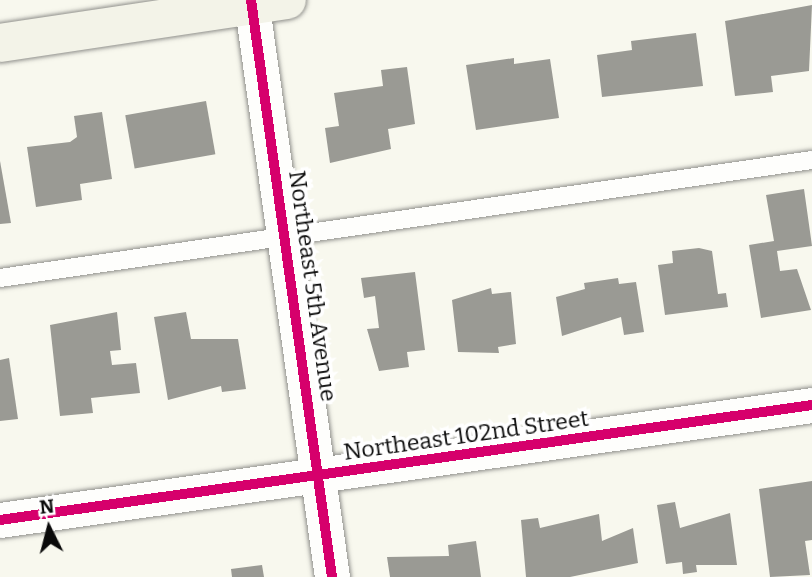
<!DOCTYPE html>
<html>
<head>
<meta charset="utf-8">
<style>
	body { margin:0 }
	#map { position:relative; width:812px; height:577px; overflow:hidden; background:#f8f8ee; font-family:Bitter,serif }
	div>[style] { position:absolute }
	.building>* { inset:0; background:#9a9a94; transform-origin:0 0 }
	.roads { filter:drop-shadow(0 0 2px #91918d) drop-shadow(0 0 2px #91918d) }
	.service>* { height:18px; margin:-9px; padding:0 9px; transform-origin:9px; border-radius:9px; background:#fefefc }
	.minor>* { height:35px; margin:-17.5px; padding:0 17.5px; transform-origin:17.5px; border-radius:17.5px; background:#fefefc }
	.secondary>* { height:38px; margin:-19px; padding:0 19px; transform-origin:19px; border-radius:19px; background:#f3f3e8 }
	.cycleway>* { height:10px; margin:-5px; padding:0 5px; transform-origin:5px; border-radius:5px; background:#d6006c }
	span { translate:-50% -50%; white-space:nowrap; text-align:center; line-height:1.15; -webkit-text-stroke:7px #fff; paint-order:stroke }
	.street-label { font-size:23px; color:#0a0a0a }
	.north { position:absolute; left:14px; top:493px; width:70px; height:70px; -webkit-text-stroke:5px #fff; paint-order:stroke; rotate:354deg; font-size:19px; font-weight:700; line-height:28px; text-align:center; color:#0a0a0a }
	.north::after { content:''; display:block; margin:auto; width:24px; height:32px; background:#0a0a0a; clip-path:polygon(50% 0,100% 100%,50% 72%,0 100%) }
</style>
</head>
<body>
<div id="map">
	<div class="building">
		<i style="clip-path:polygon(812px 5px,809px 71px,771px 76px,773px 92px,735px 96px,725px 21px)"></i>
		<i style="clip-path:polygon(696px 33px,703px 86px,602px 97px,597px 55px,632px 50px,631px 41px)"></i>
		<i style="clip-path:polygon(514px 58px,514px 64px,550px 59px,559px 118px,476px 130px,466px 65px)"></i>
		<i style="clip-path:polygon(407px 67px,415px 124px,388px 129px,391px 149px,330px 163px,325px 128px,339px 126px,334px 93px,383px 86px,381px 70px)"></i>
		<i style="left:206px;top:101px;width:54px;height:82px;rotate:80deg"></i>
		<i style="clip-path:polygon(102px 112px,112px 179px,80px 184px,82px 200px,36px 207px,27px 147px,70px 142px,77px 137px,74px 116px)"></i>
		<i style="clip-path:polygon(0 161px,11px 223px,0 224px)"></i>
		<i style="clip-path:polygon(804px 189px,812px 246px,777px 251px,780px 271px,797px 269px,811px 310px,761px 318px,749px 245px,774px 241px,766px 195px)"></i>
		<i style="clip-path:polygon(699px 248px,712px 251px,718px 294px,726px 293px,728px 307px,665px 315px,658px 265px,673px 263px,672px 251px)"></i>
		<i style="clip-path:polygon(415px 272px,425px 350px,407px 352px,409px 367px,379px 371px,367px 329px,379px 328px,375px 296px,364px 298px,361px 278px)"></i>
		<i style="clip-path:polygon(618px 278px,619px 284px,636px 282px,644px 332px,624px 335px,621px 317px,562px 336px,556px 297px,585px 289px,584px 283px)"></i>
		<i style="clip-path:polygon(491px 288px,492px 294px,511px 292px,516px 344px,498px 347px,499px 353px,458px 352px,452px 300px)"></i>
		<i style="clip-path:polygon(117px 312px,121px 350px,110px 351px,112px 365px,136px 363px,140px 393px,91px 398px,93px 413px,60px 416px,50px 325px)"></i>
		<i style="clip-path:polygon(186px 312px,191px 339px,238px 339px,246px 389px,222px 392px,221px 386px,168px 400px,154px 317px)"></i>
		<i style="clip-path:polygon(9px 358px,18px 419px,0 421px,0 360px)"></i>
		<i style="clip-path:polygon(812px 481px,812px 540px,805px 541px,810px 575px,770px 577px,759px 489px)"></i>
		<i style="clip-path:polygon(675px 502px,680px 528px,730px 513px,737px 565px,696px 565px,697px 572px,683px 574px,682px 562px,666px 564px,657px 505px)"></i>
		<i style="clip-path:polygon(599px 514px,602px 541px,633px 528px,638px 563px,570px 577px,526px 577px,521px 520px,538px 518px,540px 528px)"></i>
		<i style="clip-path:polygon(476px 541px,481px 577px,390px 577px,387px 557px,449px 556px,448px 545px)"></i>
		<i style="clip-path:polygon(262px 565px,264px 577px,232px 577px,231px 569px)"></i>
	</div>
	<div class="roads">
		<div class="service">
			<i style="left:0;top:278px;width:821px;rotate:-8.27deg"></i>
		</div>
		<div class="minor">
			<i style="left:251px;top:0;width:583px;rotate:82.01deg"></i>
			<i style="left:0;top:520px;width:820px;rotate:-8.06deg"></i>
		</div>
		<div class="secondary">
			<i style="left:0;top:43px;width:290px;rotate:-8.5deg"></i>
		</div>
	</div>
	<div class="cycleway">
		<i style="left:251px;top:0;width:583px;rotate:82.01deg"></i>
		<i style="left:0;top:520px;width:820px;rotate:-8.06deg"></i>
	</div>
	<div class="street-label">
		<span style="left:313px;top:286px;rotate:82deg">Northeast 5th Avenue</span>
		<span style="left:466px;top:435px;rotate:-8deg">Northeast 102nd Street</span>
	</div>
	<div class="north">N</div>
</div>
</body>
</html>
